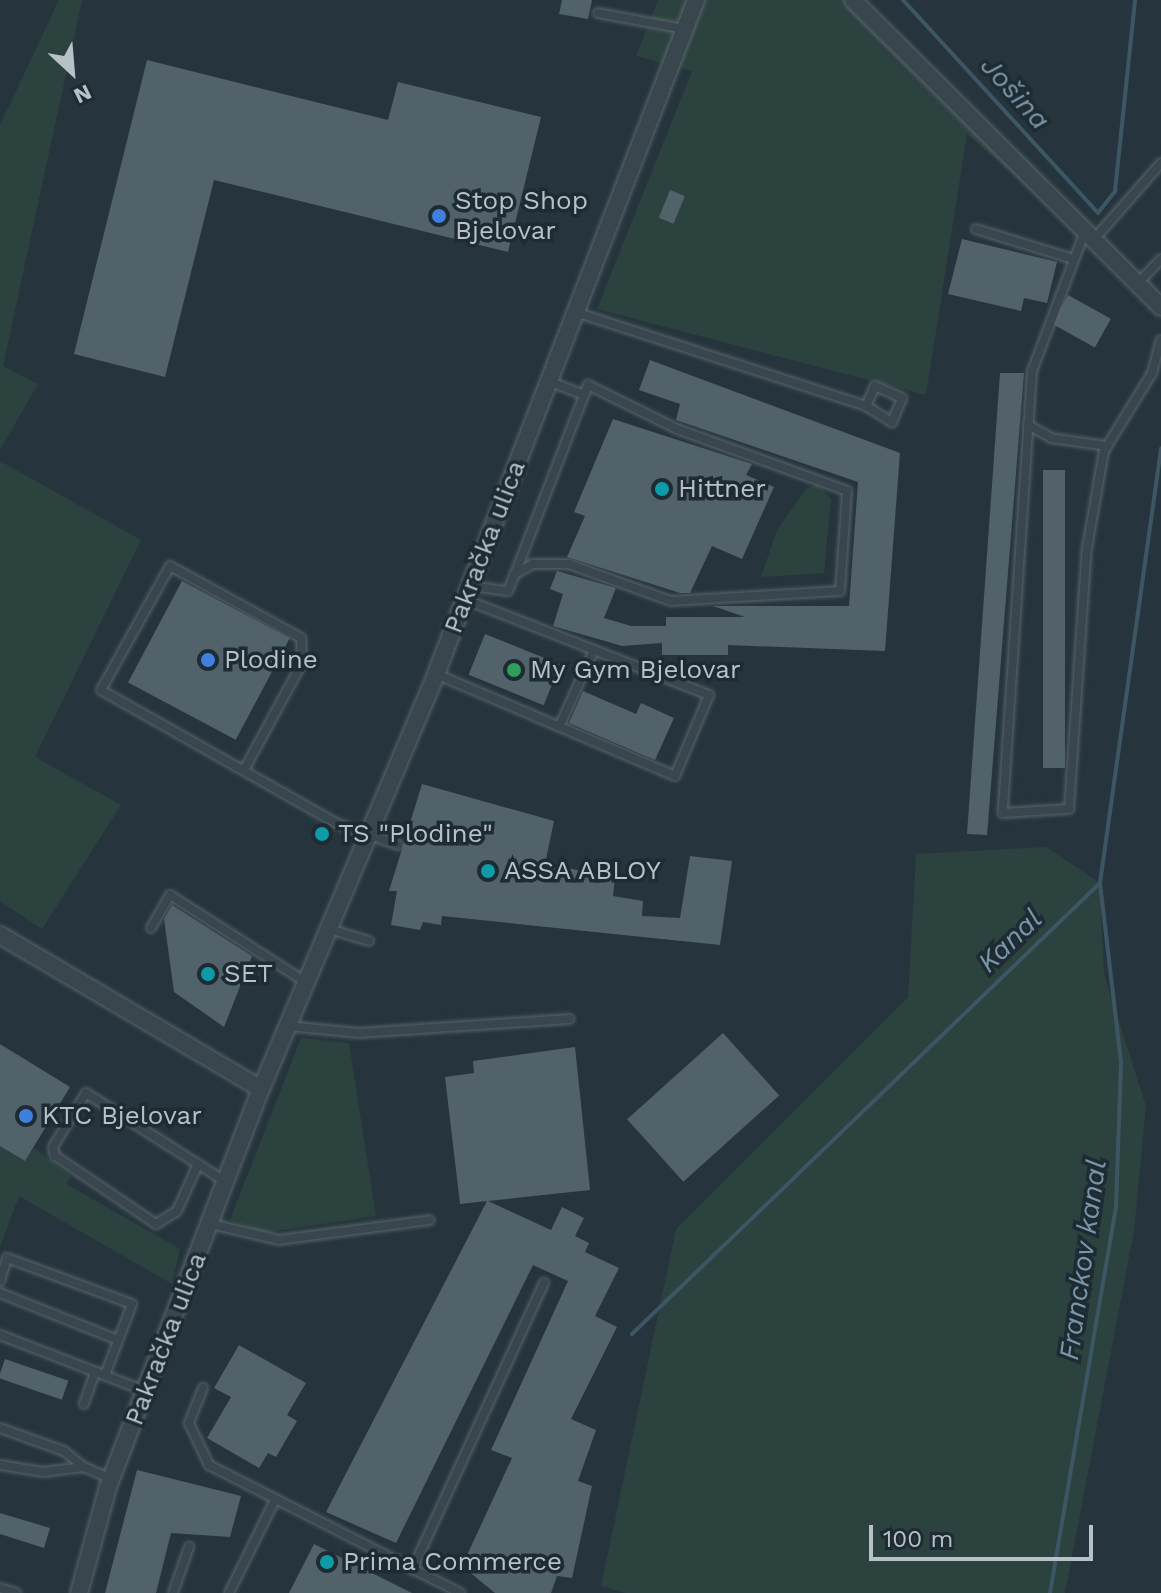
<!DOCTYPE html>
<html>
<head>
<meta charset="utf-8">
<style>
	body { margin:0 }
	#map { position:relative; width:1161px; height:1593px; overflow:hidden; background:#26353d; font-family:"Work Sans",sans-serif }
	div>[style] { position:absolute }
	.green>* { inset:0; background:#2b423e }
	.stream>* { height:4px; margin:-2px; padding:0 2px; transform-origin:2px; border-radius:2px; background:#3d5664 }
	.building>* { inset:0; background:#52626a; transform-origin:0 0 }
	.roads { filter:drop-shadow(0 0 2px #58646b) drop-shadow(0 0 2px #58646b) }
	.service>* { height:8px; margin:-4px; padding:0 4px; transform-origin:4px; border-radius:4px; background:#3a464d }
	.minor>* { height:16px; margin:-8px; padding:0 8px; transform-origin:8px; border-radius:8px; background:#3a464d }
	.dots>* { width:22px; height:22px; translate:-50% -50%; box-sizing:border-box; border:4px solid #1f2b32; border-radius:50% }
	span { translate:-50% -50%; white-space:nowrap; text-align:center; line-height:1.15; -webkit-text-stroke:7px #1f2b32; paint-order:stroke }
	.poi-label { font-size:26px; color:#b6c1c8 }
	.left { translate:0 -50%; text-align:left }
	.street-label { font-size:26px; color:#b6c1c8 }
	.water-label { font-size:28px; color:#7997a9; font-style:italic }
	.north { position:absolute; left:32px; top:32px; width:80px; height:80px; -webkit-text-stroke:6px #1f2b32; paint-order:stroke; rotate:154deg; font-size:22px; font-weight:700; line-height:32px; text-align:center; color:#b6c1c8 }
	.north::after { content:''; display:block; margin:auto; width:28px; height:36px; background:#b6c1c8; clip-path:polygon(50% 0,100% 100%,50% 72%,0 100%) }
	.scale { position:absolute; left:869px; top:1525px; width:224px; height:36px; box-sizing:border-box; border:4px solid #b6c1c8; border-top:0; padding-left:10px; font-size:24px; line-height:28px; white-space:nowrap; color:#b6c1c8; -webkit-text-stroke:6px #1f2b32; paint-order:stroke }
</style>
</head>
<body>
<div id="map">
	<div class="green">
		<i style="clip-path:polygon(59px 0,82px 0,3px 366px,38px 384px,0 450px,0 125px)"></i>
		<i style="clip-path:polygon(658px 0,853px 0,1083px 235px,967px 134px,926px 395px,597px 309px,692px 71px,636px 56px)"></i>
		<i style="clip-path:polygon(0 461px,141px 540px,35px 757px,121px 805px,42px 929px,0 901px)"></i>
		<i style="clip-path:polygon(818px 484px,831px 499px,824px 573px,761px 577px,777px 530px,806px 489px)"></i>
		<i style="clip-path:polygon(1046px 847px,1100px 883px,1104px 974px,1146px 1106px,1134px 1231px,1065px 1593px,625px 1593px,601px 1586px,676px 1229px,908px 997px,916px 854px)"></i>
		<i style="clip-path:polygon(301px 1038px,349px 1043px,376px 1216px,263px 1233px,230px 1220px)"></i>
		<i style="clip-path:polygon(0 1146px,24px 1161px,34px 1148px,71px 1176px,66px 1184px,180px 1249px,172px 1284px,19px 1196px,0 1247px)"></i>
	</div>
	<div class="stream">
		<i style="left:903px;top:0;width:289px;rotate:47.5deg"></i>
		<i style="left:1098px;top:213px;width:28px;rotate:-52deg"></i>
		<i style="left:1115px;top:191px;width:192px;rotate:-84deg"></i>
		<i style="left:632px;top:1334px;width:650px;rotate:-43.94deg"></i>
		<i style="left:1100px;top:883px;width:439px;rotate:-82deg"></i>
		<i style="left:1050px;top:1593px;width:392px;rotate:-80.3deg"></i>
		<i style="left:1116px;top:1207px;width:145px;rotate:-88deg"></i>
		<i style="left:1121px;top:1062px;width:180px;rotate:-96.7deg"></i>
	</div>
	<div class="building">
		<i style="clip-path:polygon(562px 0,592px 0,588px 19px,559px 14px)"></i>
		<i style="clip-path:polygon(147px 60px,388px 120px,398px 82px,541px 117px,508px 252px,214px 180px,165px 377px,74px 354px)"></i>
		<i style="left:670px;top:190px;width:16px;height:30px;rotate:22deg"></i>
		<i style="clip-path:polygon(962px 239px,1057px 262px,1047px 303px,1024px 298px,1021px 311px,948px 294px)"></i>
		<i style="left:1068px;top:295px;width:49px;height:33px;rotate:29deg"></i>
		<i style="clip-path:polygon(650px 360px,900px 453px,885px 651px,728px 645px,728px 655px,662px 655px,662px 643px,622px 646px,553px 626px,563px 594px,550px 589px,557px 571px,616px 588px,604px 618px,631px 626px,666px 626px,666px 617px,745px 617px,713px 606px,849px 606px,858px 482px,676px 420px,680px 404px,639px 390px)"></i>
		<i style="clip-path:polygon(1000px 373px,1024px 373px,987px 835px,967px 834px)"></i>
		<i style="clip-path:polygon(613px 419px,752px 464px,746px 475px,774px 487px,742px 559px,712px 546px,690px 593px,680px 593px,567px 557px,585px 516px,574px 512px)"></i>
		<i style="left:1043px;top:470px;width:22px;height:298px"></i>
		<i style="left:182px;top:581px;width:122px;height:115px;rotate:28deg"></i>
		<i style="left:485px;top:634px;width:81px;height:44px;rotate:22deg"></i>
		<i style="clip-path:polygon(583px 691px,636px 714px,641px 703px,674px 718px,655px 760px,569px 723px)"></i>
		<i style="clip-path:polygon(422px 784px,554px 821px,545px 864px,615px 877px,613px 896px,643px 901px,642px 916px,680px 918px,690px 856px,732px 861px,720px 945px,442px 916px,441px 925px,423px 922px,420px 930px,391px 925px,397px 891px,389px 891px)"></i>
		<i style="clip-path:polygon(172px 905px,252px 956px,224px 1027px,174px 992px,164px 919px)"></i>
		<i style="left:723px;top:1033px;width:84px;height:129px;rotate:48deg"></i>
		<i style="clip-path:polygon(0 1044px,70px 1087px,25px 1161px,0 1146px)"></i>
		<i style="clip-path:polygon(575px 1047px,590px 1190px,488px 1201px,551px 1230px,562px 1207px,584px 1218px,575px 1236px,589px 1243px,585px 1252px,619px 1268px,595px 1316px,617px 1327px,571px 1419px,596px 1430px,578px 1481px,592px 1486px,572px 1578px,557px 1576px,551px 1593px,495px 1593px,462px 1566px,512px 1458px,491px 1450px,568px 1281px,533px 1265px,396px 1543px,326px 1512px,487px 1201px,460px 1204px,445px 1077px,474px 1073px,473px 1061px)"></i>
		<i style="clip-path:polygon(239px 1345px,306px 1383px,287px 1415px,297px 1421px,276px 1457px,268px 1453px,259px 1468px,207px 1438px,231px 1397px,214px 1388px)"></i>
		<i style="left:5px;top:1359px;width:67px;height:20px;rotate:19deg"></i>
		<i style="clip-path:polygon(137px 1470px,241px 1496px,230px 1537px,171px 1533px,156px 1593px,105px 1593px)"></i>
		<i style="clip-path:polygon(0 1513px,50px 1528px,44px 1548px,0 1534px)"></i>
		<i style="clip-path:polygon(314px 1544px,412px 1593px,289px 1593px)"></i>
	</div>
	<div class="roads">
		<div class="service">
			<i style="left:598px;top:13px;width:87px;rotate:10.5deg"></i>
			<i style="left:976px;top:229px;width:102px;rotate:17.2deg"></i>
			<i style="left:1085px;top:231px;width:150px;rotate:110.7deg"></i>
			<i style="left:1032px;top:371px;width:443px;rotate:93.8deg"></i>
			<i style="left:1003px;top:813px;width:66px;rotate:-3.5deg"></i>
			<i style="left:1069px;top:809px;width:262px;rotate:-86.1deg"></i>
			<i style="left:1087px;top:548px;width:98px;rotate:-80.1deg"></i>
			<i style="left:1104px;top:451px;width:92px;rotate:-58.4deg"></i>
			<i style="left:1152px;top:373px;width:34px;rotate:-75deg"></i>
			<i style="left:1097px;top:236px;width:97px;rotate:-48.8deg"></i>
			<i style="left:1139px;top:282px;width:32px;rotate:-46deg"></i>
			<i style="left:575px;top:312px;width:306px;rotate:17.9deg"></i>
			<i style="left:866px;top:406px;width:31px;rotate:32deg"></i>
			<i style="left:892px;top:422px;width:26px;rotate:-67deg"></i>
			<i style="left:902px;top:398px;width:30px;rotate:-156deg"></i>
			<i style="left:875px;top:386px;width:22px;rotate:114deg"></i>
			<i style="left:548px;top:381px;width:39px;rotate:21deg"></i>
			<i style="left:1028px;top:425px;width:26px;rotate:29deg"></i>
			<i style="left:1051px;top:438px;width:57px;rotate:8.1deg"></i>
			<i style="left:471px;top:586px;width:37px;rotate:8deg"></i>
			<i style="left:508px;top:591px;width:18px;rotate:-68deg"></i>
			<i style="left:515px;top:574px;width:203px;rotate:-68.9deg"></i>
			<i style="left:588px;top:385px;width:99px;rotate:26.3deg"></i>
			<i style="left:677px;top:429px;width:181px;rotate:20deg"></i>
			<i style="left:847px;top:491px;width:100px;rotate:94deg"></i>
			<i style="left:840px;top:591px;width:169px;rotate:176.6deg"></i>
			<i style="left:671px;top:601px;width:109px;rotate:-160.1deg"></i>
			<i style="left:569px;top:564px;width:36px;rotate:180deg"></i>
			<i style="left:533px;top:564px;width:21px;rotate:151deg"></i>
			<i style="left:436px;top:674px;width:260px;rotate:23.1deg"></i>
			<i style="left:675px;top:776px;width:88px;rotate:-67.2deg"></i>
			<i style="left:709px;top:695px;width:261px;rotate:-158.6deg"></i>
			<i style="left:561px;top:723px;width:80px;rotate:-65.7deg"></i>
			<i style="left:244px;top:770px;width:122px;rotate:-61.5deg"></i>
			<i style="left:302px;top:663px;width:25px;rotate:-92deg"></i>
			<i style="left:301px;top:638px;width:149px;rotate:-151.2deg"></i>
			<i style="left:170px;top:566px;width:142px;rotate:119.1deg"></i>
			<i style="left:101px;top:690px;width:270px;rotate:29.5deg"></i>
			<i style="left:336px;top:823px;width:66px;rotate:19.5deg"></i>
			<i style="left:151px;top:928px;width:38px;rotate:-60deg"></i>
			<i style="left:170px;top:895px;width:159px;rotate:32.7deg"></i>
			<i style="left:326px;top:928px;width:45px;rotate:16.8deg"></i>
			<i style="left:287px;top:1026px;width:72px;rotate:5.6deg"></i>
			<i style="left:359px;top:1033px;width:211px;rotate:-3.8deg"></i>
			<i style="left:198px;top:1164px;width:51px;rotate:114.1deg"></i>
			<i style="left:177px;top:1211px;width:25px;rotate:148deg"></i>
			<i style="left:156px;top:1224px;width:122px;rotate:-146deg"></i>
			<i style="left:55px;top:1156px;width:9px;rotate:-103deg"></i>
			<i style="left:53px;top:1147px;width:63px;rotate:-58.6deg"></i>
			<i style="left:86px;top:1093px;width:133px;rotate:32.4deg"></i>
			<i style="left:198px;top:1164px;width:33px;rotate:33deg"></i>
			<i style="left:211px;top:1224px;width:70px;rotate:13.2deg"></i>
			<i style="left:279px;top:1240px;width:152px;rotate:-7.5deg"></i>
			<i style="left:0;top:1281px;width:24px;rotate:-73deg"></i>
			<i style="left:7px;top:1258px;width:133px;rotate:20.2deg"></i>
			<i style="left:132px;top:1304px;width:76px;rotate:110.8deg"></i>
			<i style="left:0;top:1293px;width:127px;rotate:21.7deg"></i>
			<i style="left:0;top:1335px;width:155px;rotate:21.1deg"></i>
			<i style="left:203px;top:1388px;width:38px;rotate:112deg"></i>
			<i style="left:189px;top:1423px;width:47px;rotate:64.5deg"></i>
			<i style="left:209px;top:1465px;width:282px;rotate:27deg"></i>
			<i style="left:84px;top:1404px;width:34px;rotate:-71deg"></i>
			<i style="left:0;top:1428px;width:68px;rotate:19.8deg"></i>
			<i style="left:64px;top:1451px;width:26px;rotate:39deg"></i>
			<i style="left:0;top:1465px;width:44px;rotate:9.2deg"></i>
			<i style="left:43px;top:1472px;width:41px;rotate:-7deg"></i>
			<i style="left:84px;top:1467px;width:30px;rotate:24deg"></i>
			<i style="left:412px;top:1570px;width:316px;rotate:-65.3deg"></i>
			<i style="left:0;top:1588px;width:17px;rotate:17deg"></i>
			<i style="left:173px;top:1593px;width:49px;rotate:-70.8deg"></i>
			<i style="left:229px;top:1593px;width:102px;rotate:-63.7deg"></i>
		</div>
		<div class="minor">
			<i style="left:853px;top:0;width:435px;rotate:44.9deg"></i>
			<i style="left:0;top:935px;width:303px;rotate:30.5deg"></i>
			<i style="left:79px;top:1593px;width:110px;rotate:-74.7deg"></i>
			<i style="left:108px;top:1487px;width:426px;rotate:-69deg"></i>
			<i style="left:261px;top:1089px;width:450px;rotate:-67.1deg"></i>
			<i style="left:436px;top:674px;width:722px;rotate:-68.91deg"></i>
		</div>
	</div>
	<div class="dots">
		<i style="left:439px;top:216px;background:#3f7fe0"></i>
		<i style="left:662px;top:489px;background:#0f9aa8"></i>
		<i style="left:208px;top:660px;background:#3f7fe0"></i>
		<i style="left:514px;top:670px;background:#2e9e5b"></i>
		<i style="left:322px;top:834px;background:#0f9aa8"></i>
		<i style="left:488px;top:871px;background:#0f9aa8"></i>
		<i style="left:208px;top:974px;background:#0f9aa8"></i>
		<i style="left:26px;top:1116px;background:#3f7fe0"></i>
		<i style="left:327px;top:1562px;background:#0f9aa8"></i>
	</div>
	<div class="poi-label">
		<span class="left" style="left:455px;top:216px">Stop Shop<br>Bjelovar</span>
		<span class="left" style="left:678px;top:489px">Hittner</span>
		<span class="left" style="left:224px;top:660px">Plodine</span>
		<span class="left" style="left:530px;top:670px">My Gym Bjelovar</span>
		<span class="left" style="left:338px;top:834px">TS "Plodine"</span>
		<span class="left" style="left:504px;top:871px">ASSA ABLOY</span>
		<span class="left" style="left:224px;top:974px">SET</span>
		<span class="left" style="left:42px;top:1116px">KTC Bjelovar</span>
		<span class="left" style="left:343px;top:1562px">Prima Commerce</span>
	</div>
	<div class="street-label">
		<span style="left:485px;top:547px;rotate:-69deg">Pakračka ulica</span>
		<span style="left:166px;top:1339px;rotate:-69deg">Pakračka ulica</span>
	</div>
	<div class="water-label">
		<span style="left:1015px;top:93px;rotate:48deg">Jošina</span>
		<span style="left:1010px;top:941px;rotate:-44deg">Kanal</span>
		<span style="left:1083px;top:1260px;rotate:-82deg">Franckov kanal</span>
	</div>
	<div class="north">N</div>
	<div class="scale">100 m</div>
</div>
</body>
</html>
